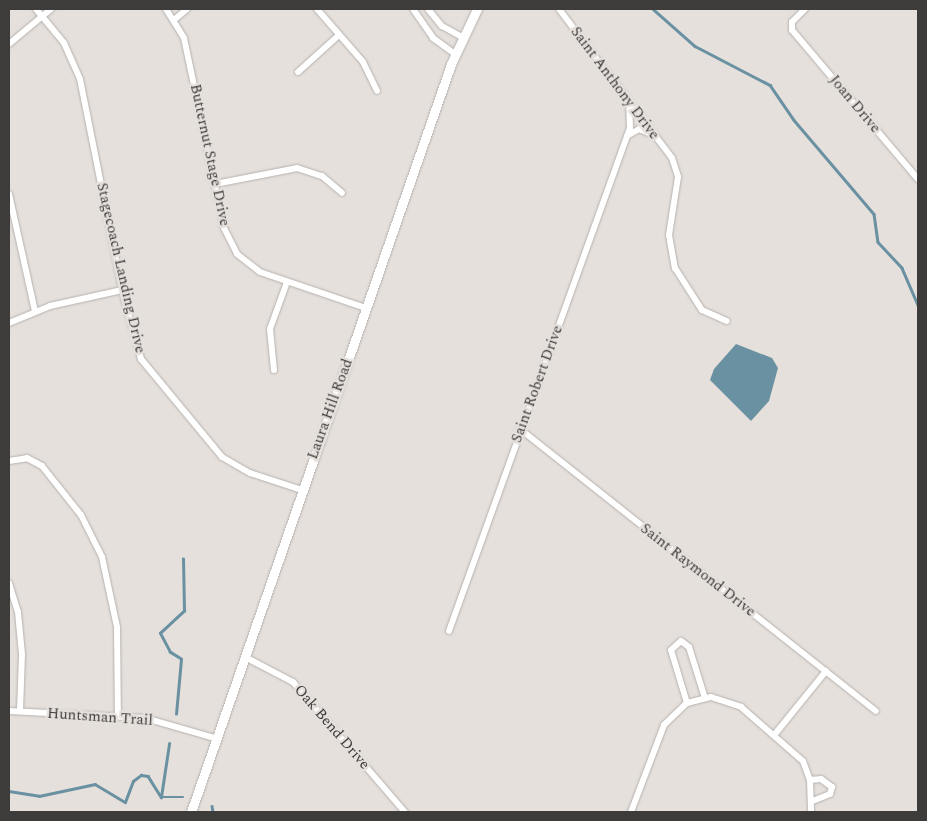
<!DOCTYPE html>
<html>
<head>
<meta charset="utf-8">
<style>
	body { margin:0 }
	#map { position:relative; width:927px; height:821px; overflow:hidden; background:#e5e0dc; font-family:Spectral,serif }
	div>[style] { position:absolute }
	.water>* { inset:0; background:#6a91a2 }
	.stream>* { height:2.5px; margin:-1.25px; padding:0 1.25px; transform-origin:1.25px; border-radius:1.25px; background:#6a91a2 }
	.roads { filter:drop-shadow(0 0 1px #b6b1ae) drop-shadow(0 0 1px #b6b1ae) }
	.minor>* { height:6px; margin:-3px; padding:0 3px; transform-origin:3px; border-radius:3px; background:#fff }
	.secondary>* { height:9px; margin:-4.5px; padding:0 4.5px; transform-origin:4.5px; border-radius:4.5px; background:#fff }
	span { translate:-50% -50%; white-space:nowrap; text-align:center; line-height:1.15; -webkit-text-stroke:5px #e5e0dc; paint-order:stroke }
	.street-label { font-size:15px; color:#3e3c3a }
	.frame { position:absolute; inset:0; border:10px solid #3e3c3a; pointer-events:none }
</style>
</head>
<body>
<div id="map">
	<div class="water">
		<i style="clip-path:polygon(736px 344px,772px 358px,778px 368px,769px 401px,751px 421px,710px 380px,714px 369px)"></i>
	</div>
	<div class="stream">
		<i style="left:653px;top:9px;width:56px;rotate:41.4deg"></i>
		<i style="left:695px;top:46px;width:85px;rotate:27.5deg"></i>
		<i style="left:770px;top:85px;width:42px;rotate:55.6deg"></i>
		<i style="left:794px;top:120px;width:123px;rotate:49.6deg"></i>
		<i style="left:874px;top:214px;width:28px;rotate:82deg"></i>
		<i style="left:878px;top:242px;width:35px;rotate:47deg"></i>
		<i style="left:902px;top:268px;width:40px;rotate:66.6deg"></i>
		<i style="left:176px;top:714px;width:55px;rotate:-84.8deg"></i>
		<i style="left:181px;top:659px;width:13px;rotate:-148deg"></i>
		<i style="left:170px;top:652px;width:21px;rotate:-118deg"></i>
		<i style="left:160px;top:633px;width:33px;rotate:-43deg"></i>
		<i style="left:184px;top:611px;width:52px;rotate:-91.1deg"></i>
		<i style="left:9px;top:791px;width:30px;rotate:9deg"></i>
		<i style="left:39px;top:796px;width:57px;rotate:-12.1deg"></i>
		<i style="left:95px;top:784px;width:35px;rotate:31deg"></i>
		<i style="left:125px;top:802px;width:22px;rotate:-69deg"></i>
		<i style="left:133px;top:781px;width:10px;rotate:-37deg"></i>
		<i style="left:141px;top:775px;width:7px;rotate:8deg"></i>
		<i style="left:148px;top:776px;width:25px;rotate:58deg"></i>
		<i style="left:161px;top:797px;width:22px"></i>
		<i style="left:161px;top:797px;width:54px;rotate:-81.4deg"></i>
		<i style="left:212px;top:806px;width:6px;rotate:81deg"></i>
	</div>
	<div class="roads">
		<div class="minor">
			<i style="left:36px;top:9px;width:44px;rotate:50.5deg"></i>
			<i style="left:64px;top:43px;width:39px;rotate:66deg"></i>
			<i style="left:80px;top:79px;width:215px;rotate:78.7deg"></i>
			<i style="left:122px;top:290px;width:72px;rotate:74.6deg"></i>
			<i style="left:141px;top:359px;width:127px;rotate:50.4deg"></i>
			<i style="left:222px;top:457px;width:32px;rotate:30deg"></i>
			<i style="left:250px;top:473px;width:55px;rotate:18.1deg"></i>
			<i style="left:166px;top:9px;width:34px;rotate:58deg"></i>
			<i style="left:184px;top:38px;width:194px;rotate:78.1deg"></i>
			<i style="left:224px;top:228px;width:29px;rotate:63deg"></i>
			<i style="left:237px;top:254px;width:29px;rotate:38deg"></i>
			<i style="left:260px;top:272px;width:112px;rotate:18.8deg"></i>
			<i style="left:317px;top:9px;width:70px;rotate:49deg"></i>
			<i style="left:363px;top:62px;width:32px;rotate:64deg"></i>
			<i style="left:413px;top:9px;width:35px;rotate:55deg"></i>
			<i style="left:433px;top:38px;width:27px;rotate:36deg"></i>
			<i style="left:428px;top:9px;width:22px;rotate:51deg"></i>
			<i style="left:442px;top:26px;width:23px;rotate:29deg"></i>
			<i style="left:559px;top:9px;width:187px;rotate:52.8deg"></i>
			<i style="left:672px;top:158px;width:20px;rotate:72deg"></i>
			<i style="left:678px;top:177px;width:59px;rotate:98.8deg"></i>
			<i style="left:669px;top:235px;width:34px;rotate:80deg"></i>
			<i style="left:675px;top:268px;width:50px;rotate:57.3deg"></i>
			<i style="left:702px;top:310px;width:27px;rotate:24deg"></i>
			<i style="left:805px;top:9px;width:18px;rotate:135deg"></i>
			<i style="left:792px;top:22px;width:8px;rotate:90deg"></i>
			<i style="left:792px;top:30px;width:195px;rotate:49.8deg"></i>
			<i style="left:175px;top:19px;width:16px;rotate:-40deg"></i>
			<i style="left:9px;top:44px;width:55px;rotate:-39.8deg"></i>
			<i style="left:298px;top:72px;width:55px;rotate:-42.1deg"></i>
			<i style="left:627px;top:136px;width:14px;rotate:-30deg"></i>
			<i style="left:639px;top:129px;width:13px;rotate:23deg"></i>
			<i style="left:215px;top:184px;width:84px;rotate:-11deg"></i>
			<i style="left:297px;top:168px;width:26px;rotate:18deg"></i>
			<i style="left:322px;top:176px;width:26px;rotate:40deg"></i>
			<i style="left:9px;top:194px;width:120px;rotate:77.5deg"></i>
			<i style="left:9px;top:323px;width:44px;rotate:-22.5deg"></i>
			<i style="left:50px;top:306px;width:74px;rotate:-12.5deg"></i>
			<i style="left:274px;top:370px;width:41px;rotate:-95.6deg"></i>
			<i style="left:270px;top:329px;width:50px;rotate:-70.1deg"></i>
			<i style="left:520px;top:429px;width:454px;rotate:38.4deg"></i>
			<i style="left:9px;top:461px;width:18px;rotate:-9deg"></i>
			<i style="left:27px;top:458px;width:17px;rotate:28deg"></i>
			<i style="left:42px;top:466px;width:63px;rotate:51.5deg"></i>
			<i style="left:81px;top:515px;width:47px;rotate:63.4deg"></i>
			<i style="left:102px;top:557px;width:72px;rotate:77.9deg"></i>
			<i style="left:117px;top:627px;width:89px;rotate:89.4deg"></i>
			<i style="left:9px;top:583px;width:30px;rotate:73deg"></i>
			<i style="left:18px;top:612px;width:42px;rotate:84.6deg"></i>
			<i style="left:22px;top:654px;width:57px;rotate:92deg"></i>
			<i style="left:449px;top:631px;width:535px;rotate:-70.21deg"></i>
			<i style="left:630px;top:128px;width:25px;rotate:-92deg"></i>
			<i style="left:247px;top:658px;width:52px;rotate:27.6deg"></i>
			<i style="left:293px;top:682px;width:172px;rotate:49.3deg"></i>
			<i style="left:687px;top:703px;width:55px;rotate:-106.8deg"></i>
			<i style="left:671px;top:650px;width:13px;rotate:-42deg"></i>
			<i style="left:681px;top:641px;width:10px;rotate:37deg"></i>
			<i style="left:689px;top:647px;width:53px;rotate:72.6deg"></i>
			<i style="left:9px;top:711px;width:136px;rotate:2.9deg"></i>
			<i style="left:145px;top:718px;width:76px;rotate:16deg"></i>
			<i style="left:775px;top:734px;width:81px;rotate:-51deg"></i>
			<i style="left:810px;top:780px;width:11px;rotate:-5deg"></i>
			<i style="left:821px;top:779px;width:14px;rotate:36deg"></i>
			<i style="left:832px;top:787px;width:7px;rotate:106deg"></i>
			<i style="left:830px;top:794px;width:18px;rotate:158deg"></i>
			<i style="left:631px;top:812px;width:93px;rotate:-69.2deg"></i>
			<i style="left:664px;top:725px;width:32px;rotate:-44deg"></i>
			<i style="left:687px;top:703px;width:25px;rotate:-14deg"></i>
			<i style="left:711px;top:697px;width:32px;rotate:18deg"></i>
			<i style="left:741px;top:707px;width:82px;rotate:41.1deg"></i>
			<i style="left:803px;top:761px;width:20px;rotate:70deg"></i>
			<i style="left:810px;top:780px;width:32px;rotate:88deg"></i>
		</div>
		<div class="secondary">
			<i style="left:191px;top:812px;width:792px;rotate:-70.83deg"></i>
			<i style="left:451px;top:64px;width:61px;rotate:-64.7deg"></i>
		</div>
	</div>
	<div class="street-label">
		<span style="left:615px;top:83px;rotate:53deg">Saint Anthony Drive</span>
		<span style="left:855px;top:104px;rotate:50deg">Joan Drive</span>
		<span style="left:210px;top:155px;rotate:78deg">Butternut Stage Drive</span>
		<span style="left:121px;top:268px;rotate:77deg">Stagecoach Landing Drive</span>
		<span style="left:537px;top:384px;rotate:-70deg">Saint Robert Drive</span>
		<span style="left:330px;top:409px;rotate:-70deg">Laura Hill Road</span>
		<span style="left:698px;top:570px;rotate:38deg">Saint Raymond Drive</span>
		<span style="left:100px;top:717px;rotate:4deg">Huntsman Trail</span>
		<span style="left:332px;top:727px;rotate:49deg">Oak Bend Drive</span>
	</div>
	<div class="frame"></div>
</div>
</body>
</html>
